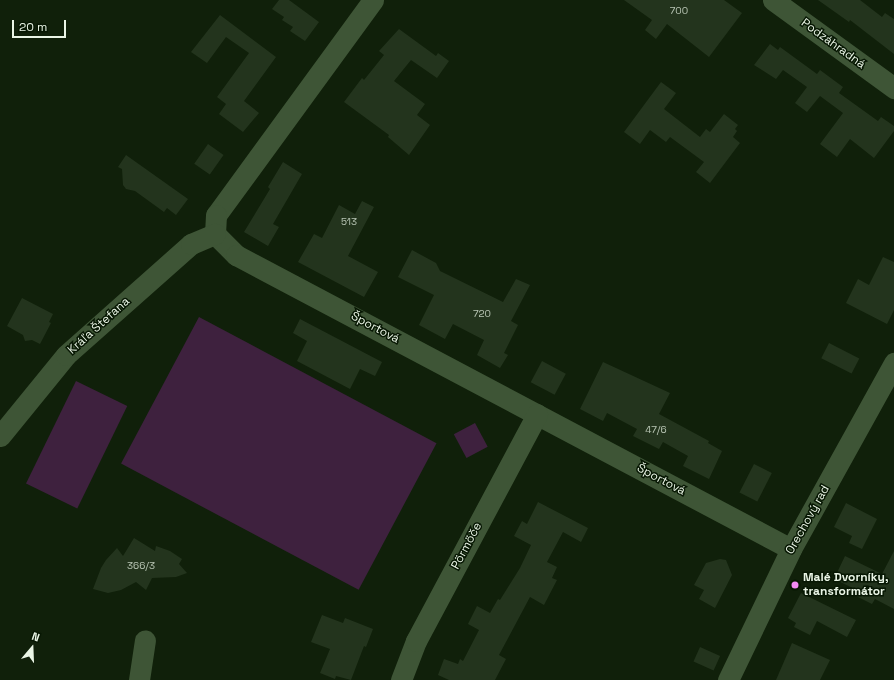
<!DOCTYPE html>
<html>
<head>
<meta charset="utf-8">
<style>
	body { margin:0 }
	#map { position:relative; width:894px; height:680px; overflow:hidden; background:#10200a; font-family:"Space Grotesk",sans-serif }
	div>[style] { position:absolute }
	.green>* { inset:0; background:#3e213e; transform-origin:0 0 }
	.building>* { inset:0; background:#23341d; transform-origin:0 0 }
	.minor>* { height:21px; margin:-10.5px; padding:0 10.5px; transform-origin:10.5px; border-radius:10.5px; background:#3e5536 }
	.dots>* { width:11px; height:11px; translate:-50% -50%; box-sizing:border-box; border:2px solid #071703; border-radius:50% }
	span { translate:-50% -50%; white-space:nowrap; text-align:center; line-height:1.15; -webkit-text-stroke:3px #071703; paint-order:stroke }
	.number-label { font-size:10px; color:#b8c5b4 }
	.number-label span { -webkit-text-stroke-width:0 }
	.street-label { font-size:12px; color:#eaf5e6 }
	.poi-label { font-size:12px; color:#eaf5e6; font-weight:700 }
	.left { translate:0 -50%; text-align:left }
	.north { position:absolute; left:12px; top:628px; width:40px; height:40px; -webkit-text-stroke:3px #071703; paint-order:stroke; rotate:19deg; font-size:11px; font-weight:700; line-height:16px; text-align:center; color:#eaf5e6 }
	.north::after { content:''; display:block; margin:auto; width:14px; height:18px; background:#eaf5e6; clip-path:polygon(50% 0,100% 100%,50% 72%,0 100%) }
	.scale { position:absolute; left:12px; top:20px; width:54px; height:18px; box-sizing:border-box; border:2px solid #eaf5e6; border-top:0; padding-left:5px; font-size:12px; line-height:14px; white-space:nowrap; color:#eaf5e6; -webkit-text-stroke:3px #071703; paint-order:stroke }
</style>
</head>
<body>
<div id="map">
	<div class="green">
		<i style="left:199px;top:317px;width:269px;height:166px;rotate:28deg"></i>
		<i style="left:76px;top:381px;width:57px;height:114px;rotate:26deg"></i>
		<i style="left:475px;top:423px;width:27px;height:24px;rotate:62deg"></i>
	</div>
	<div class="building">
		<i style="clip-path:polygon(279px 0,289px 0,319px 22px,305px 41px,290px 31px,293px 27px,282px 20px,284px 17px,272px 9px)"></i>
		<i style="clip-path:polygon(624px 0,724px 0,742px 13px,709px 57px,667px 24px,656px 39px,645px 30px,652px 20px)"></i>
		<i style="clip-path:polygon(818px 0,860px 0,882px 17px,885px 13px,894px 19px,894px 54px,850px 20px,849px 22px)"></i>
		<i style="clip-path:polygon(220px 15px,276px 57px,244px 101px,259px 113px,243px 132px,219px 114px,226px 104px,217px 97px,249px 53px,226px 37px,207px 63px,191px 52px)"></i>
		<i style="clip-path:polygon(399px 29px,436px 56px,438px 53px,449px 61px,437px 78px,411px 60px,394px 81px,425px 104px,417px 115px,430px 125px,409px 155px,388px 137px,389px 135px,344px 102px,362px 78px,364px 80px,384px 55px,379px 51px)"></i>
		<i style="clip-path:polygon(770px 44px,778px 50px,780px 47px,817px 74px,820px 70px,843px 87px,839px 93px,878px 121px,881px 117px,894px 126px,894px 131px,874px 158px,850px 139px,837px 157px,820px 144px,843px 113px,820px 96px,807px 112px,795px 103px,807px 87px,783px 70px,776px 79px,754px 65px)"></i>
		<i style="clip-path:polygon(661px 82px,676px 93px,664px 109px,700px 137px,706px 129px,710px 132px,724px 114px,738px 125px,735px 129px,737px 131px,733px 137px,740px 143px,710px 183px,696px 172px,704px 162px,670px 137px,666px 142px,650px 130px,640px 144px,624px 132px)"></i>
		<i style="left:208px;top:144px;width:19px;height:24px;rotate:35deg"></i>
		<i style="clip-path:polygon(126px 155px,188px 199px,176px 215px,167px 208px,164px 212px,135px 191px,126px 189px,123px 185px,122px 169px,118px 167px)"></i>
		<i style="clip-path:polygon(283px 162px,302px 174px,273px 224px,279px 227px,268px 246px,244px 232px,270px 189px,268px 187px)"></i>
		<i style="clip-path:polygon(362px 201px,374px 207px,348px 256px,378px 272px,364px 297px,298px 262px,314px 234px,322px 238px,339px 205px,355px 214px)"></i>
		<i style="clip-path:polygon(412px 250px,436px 263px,440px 271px,503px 302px,516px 279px,530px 285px,511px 321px,518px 325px,504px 353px,508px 355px,500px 368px,477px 355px,484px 340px,453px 324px,445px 339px,419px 325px,434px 295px,398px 277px)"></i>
		<i style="clip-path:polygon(883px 257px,894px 262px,894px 310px,887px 324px,846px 303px,858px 279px,869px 285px)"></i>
		<i style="clip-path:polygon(22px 298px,53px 314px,49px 322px,51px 323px,40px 344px,32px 340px,25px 341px,23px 335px,7px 326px)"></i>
		<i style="clip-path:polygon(300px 319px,382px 362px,375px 376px,360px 369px,350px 389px,297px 361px,307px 341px,293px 333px)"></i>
		<i style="left:829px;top:343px;width:34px;height:17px;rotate:27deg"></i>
		<i style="left:542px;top:361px;width:27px;height:24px;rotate:28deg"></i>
		<i style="clip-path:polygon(603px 362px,670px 393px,659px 414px,709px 441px,708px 443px,722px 451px,709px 479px,683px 466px,688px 456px,663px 442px,659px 449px,633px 436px,637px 429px,607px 413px,603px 421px,580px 409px)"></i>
		<i style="left:754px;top:464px;width:20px;height:32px;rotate:27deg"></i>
		<i style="clip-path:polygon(538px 502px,588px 528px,581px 542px,563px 532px,547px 562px,557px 567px,552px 578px,557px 580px,544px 605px,530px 597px,499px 655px,506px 659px,495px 680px,449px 680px,438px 675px,444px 659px,458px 664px,460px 659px,463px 661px,479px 630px,468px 624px,477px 606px,490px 613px,498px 599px,500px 600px,520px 568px,531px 545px,514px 536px,522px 521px,527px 524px)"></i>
		<i style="clip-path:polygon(846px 503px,877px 519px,862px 549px,849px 543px,852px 536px,834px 527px)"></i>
		<i style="clip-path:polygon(134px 538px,155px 551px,156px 546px,170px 551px,182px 559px,179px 564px,187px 573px,176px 577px,152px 578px,146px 590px,136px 582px,121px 590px,108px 593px,93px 589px,101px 568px,106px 560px,117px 548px,123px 556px)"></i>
		<i style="clip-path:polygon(894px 551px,894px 609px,875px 599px,872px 604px,856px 596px,859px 591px,834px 579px,845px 556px,882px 574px)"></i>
		<i style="clip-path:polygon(720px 559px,726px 560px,732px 575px,715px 608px,699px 599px,704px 590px,694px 585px,706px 563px)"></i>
		<i style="clip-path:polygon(801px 593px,856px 620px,847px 637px,817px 621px,810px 635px,794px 627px,796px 623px,788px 618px)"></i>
		<i style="clip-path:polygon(322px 615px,343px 623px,345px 618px,373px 629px,366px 647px,364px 646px,351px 680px,336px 676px,335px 679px,320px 673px,330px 649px,311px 642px)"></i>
		<i style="clip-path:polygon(792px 643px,830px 660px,820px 680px,776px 680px)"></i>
		<i style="left:700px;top:647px;width:22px;height:16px;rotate:24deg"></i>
	</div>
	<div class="minor">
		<i style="left:373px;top:0;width:266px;rotate:126.1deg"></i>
		<i style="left:216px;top:215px;width:19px;rotate:93deg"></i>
		<i style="left:215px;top:234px;width:30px;rotate:45deg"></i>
		<i style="left:236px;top:255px;width:628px;rotate:27.91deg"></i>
		<i style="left:773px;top:0;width:150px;rotate:36deg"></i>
		<i style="left:0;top:436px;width:104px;rotate:-50.8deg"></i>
		<i style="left:66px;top:355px;width:167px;rotate:-41.6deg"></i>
		<i style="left:191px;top:244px;width:26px;rotate:-23deg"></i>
		<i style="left:139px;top:680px;width:40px;rotate:-81.5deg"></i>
		<i style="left:401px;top:680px;width:42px;rotate:-69deg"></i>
		<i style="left:416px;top:641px;width:257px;rotate:-61.9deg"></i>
		<i style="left:728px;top:680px;width:145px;rotate:-64.3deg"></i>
		<i style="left:791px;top:549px;width:213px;rotate:-61deg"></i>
	</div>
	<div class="dots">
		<i style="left:795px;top:585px;background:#f28af3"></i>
	</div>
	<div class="number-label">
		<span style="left:679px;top:11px">700</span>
		<span style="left:349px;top:222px">513</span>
		<span style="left:482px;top:314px">720</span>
		<span style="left:656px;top:430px">47/6</span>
		<span style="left:141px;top:566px">366/3</span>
	</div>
	<div class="street-label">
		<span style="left:833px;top:44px;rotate:36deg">Podzáhradná</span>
		<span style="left:99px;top:326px;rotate:-42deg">Kráľa Štefana</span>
		<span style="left:375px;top:328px;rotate:28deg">Športová</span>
		<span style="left:661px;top:480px;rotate:28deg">Športová</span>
		<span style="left:808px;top:520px;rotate:-61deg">Orechový rad</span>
		<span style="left:467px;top:546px;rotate:-62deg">Pörmöče</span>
	</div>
	<div class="poi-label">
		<span class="left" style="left:803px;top:585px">Malé Dvorníky,<br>transformátor</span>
	</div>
	<div class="north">N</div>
	<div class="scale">20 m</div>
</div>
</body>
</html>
